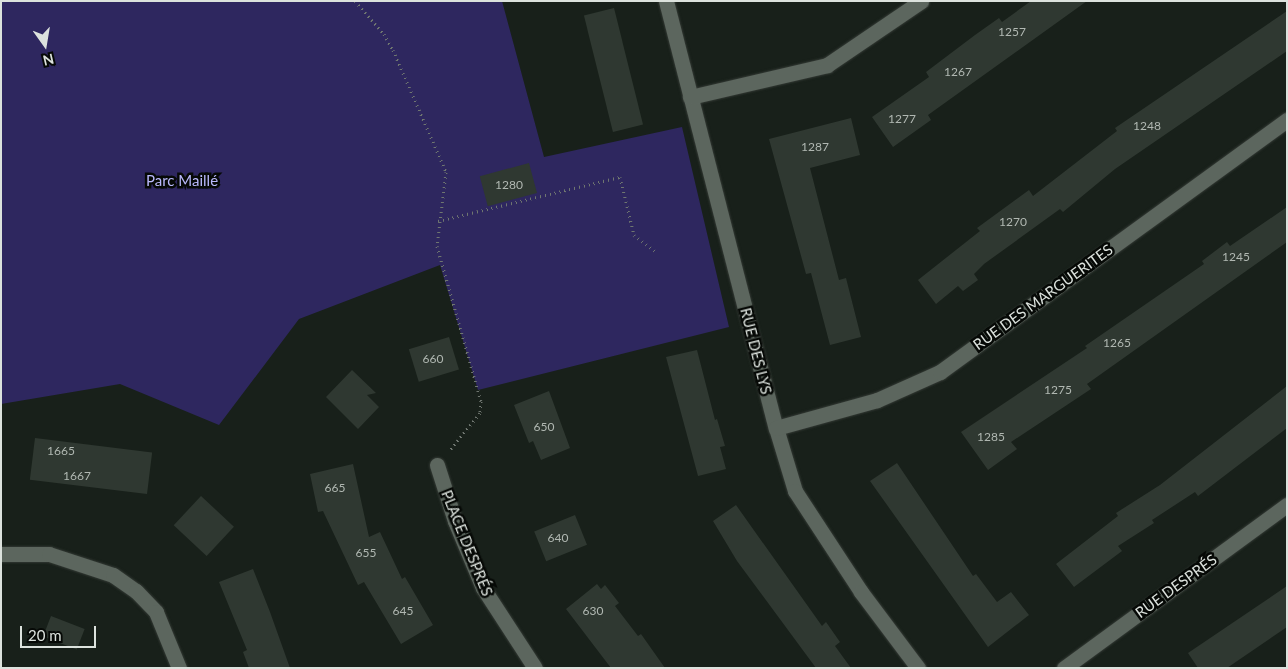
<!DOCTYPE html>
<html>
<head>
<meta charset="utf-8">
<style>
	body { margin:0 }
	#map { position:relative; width:1288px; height:669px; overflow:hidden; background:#18201a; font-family:Lato,sans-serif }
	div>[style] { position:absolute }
	.green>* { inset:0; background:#2e275f }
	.building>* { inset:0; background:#2f3831; transform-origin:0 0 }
	.path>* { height:3px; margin-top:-1.5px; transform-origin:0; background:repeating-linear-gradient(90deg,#6f7670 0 1px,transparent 0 5px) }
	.roads { filter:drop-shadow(0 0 1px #343a35) drop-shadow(0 0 1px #343a35) }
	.street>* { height:15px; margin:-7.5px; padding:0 7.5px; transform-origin:7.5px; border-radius:7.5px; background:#5c665e }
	span { translate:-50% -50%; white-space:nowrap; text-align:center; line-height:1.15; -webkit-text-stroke:5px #060906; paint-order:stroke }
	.number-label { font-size:12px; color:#b1b8b2 }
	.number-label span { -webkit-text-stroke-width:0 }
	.park-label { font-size:15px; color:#bab9fc }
	.street-label { font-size:15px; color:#dce2dd }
	.frame { position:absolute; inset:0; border:2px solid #dce2dd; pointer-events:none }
	.north { position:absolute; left:20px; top:20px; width:50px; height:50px; -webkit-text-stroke:4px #060906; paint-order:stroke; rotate:167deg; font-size:14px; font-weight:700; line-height:20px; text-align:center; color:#dce2dd }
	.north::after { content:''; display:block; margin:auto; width:18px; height:22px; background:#dce2dd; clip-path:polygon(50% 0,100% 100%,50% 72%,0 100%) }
	.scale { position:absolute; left:20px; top:626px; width:76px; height:22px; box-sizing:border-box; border:2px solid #dce2dd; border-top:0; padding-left:6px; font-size:15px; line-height:18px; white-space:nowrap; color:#dce2dd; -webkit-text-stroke:4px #060906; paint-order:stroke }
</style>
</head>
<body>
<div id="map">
	<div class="green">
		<i style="clip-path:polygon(1px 1px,502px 1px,544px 157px,682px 127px,729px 327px,478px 390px,440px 265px,299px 319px,219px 425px,120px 384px,1px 404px)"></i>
	</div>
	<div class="building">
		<i style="clip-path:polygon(1031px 1px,1087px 1px,928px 115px,931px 120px,893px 147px,872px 117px,929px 77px,926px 72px,975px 35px,999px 18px,1002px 22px)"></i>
		<i style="left:614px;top:8px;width:120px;height:31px;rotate:76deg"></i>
		<i style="clip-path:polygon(1287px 11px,1287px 51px,1115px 169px,1063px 212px,1060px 209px,984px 264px,974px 274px,978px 280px,963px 291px,958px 286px,936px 304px,918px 280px,980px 231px,977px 228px,1029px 190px,1033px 196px,1117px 131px,1115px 128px)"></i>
		<i style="clip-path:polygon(851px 118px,860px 155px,810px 168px,839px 280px,846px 278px,861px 337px,830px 345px,811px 273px,806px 274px,769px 139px)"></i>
		<i style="left:529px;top:163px;width:31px;height:51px;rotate:75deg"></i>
		<i style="clip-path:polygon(1287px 207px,1287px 242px,1087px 384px,1091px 389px,1011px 442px,1017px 449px,988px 470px,961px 432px,1087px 348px,1085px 346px,1204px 264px,1202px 261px,1227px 242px,1230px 246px)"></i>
		<i style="left:449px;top:337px;width:34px;height:42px;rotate:73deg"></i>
		<i style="clip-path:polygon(697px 350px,715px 420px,717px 419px,725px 446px,720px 447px,726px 469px,698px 476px,666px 357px)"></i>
		<i style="clip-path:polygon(352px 370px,376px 393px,367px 395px,379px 407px,358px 429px,326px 397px)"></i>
		<i style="clip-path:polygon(1287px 386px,1287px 428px,1198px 496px,1195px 492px,1152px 520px,1154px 523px,1118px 546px,1122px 551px,1074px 587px,1056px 564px,1118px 516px,1116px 513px,1160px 485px)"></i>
		<i style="clip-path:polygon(549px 391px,570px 448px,541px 460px,533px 441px,529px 443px,514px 405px)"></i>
		<i style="left:35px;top:438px;width:118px;height:42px;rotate:7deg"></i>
		<i style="clip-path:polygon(897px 463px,973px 576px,976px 574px,997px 602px,1011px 592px,1029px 615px,988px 647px,870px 481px)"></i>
		<i style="clip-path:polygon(353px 464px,369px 537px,380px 532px,402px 579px,405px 577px,433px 625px,401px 644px,364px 582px,358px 585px,323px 511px,318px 512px,310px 474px)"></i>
		<i style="left:201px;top:496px;width:45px;height:40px;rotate:43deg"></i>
		<i style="clip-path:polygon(736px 505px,822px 626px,826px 622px,840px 642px,835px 646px,851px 668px,816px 668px,737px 561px,713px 521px)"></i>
		<i style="left:575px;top:515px;width:32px;height:44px;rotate:68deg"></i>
		<i style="clip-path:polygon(253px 569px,270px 612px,290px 668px,249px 668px,243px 652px,247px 650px,219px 582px)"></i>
		<i style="clip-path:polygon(597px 584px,601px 589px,605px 585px,619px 603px,615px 606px,638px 636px,641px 634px,665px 668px,611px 668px,566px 609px)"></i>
		<i style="clip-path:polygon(1287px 586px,1287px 627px,1227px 668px,1198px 668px,1188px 653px)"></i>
		<i style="left:51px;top:616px;width:36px;height:22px;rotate:21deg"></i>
	</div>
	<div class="path">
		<i style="left:355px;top:1px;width:44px;rotate:48.7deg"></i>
		<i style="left:384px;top:34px;width:18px;rotate:61deg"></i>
		<i style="left:393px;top:50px;width:133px;rotate:66.5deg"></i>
		<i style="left:446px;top:172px;width:75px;rotate:96.9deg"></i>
		<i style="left:437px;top:246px;width:161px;rotate:74.2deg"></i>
		<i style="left:481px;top:401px;width:12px;rotate:95deg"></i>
		<i style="left:480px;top:413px;width:49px;rotate:129.2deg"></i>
		<i style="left:438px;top:221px;width:187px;rotate:-13.6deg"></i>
		<i style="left:620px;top:177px;width:60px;rotate:76.4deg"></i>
		<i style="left:634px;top:235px;width:26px;rotate:37deg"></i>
	</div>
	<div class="roads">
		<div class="street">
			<i style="left:666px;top:1px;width:441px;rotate:75.6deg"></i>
			<i style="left:776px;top:428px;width:66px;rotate:73.2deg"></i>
			<i style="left:795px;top:491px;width:121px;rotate:56.8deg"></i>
			<i style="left:861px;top:592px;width:95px;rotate:53.1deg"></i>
			<i style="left:690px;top:97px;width:141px;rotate:-13.1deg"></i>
			<i style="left:827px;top:65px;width:114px;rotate:-34.2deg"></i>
			<i style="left:776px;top:428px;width:105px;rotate:-15.5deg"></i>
			<i style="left:877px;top:400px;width:69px;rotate:-24deg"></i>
			<i style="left:940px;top:372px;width:429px;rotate:-36deg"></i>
			<i style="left:437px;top:465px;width:59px;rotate:72.2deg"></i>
			<i style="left:455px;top:521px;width:73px;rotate:67.3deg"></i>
			<i style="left:483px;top:588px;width:95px;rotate:57deg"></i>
			<i style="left:1px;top:554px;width:48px"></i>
			<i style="left:49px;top:554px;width:67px;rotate:18.2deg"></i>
			<i style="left:113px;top:575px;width:28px;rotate:35deg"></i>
			<i style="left:136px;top:591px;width:29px;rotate:46deg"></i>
			<i style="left:156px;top:612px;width:61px;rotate:67.7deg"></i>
			<i style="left:1064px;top:668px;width:276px;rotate:-36.2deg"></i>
		</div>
	</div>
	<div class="number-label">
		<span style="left:1012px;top:32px">1257</span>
		<span style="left:958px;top:72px">1267</span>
		<span style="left:902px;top:119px">1277</span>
		<span style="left:1147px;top:126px">1248</span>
		<span style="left:815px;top:147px">1287</span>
		<span style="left:509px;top:185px">1280</span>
		<span style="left:1013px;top:222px">1270</span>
		<span style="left:1236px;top:257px">1245</span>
		<span style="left:1117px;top:343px">1265</span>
		<span style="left:433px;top:359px">660</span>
		<span style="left:1058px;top:390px">1275</span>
		<span style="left:544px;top:427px">650</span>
		<span style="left:991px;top:437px">1285</span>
		<span style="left:61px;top:451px">1665</span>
		<span style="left:77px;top:476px">1667</span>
		<span style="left:335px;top:488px">665</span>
		<span style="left:558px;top:538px">640</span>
		<span style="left:366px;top:553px">655</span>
		<span style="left:403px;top:611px">645</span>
		<span style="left:593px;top:611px">630</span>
	</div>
	<div class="park-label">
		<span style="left:182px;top:181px">Parc Maillé</span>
	</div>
	<div class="street-label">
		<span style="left:1043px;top:297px;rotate:-36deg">RUE DES MARGUERITES</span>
		<span style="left:756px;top:351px;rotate:76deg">RUE DES LYS</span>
		<span style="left:467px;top:543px;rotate:68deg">PLACE DESPRÉS</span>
		<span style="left:1176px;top:586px;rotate:-36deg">RUE DESPRÉS</span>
	</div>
	<div class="frame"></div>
	<div class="north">N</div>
	<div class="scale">20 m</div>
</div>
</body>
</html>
